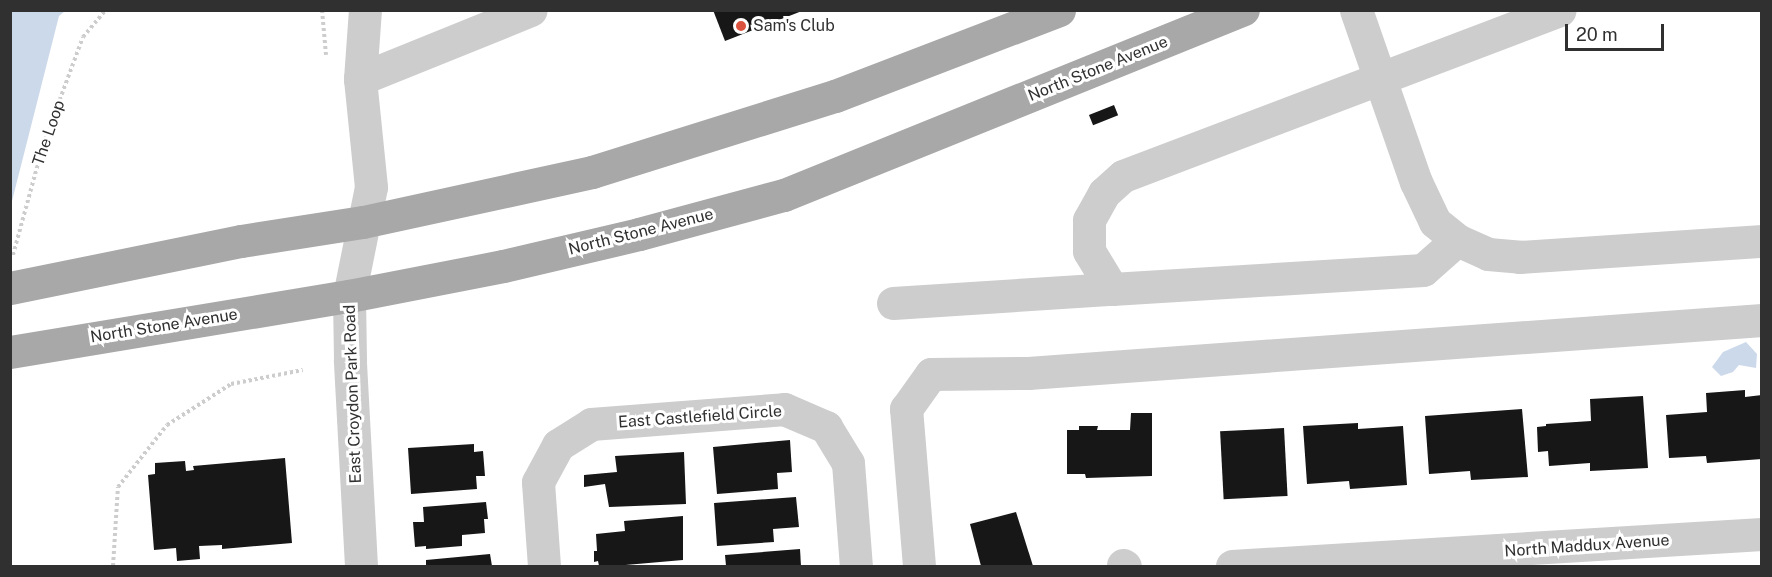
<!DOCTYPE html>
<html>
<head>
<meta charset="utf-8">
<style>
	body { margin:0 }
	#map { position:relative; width:1772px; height:577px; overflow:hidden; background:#fff; font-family:"Public Sans",sans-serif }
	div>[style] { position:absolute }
	.water>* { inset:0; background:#ccd9ea }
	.building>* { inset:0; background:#171717; transform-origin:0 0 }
	.path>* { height:4px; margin-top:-2px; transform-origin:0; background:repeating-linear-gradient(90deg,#cdcdcd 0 3px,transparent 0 6px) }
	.minor>* { height:33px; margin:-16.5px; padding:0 16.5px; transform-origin:16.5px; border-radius:16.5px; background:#cdcdcd }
	.major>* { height:33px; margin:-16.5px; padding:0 16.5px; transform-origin:16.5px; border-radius:16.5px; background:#a8a8a8 }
	.dots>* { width:16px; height:16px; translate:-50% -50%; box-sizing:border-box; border:3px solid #fff; border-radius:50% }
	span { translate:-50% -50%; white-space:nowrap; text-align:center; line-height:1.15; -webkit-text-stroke:6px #fff; paint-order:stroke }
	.poi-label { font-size:16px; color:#303030 }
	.left { translate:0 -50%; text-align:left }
	.street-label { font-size:16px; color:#303030 }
	.frame { position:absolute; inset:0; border:12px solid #303030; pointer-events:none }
	.scale { position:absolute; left:1565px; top:24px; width:99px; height:27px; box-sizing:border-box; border:3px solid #303030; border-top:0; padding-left:8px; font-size:18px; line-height:21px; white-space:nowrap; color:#303030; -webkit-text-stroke:4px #fff; paint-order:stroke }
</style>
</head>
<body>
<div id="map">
	<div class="water">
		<i style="clip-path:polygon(11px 10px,65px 11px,59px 16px,11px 205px)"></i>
		<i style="clip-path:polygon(1746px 342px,1757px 354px,1756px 368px,1739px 365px,1733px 372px,1721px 376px,1712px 367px,1723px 352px)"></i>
	</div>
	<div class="building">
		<i style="clip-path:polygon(713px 10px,801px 10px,802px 11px,725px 41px)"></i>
		<i style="left:1114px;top:105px;width:11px;height:27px;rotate:68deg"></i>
		<i style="clip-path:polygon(1745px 390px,1745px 397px,1762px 395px,1762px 459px,1707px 463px,1706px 456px,1669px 458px,1666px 415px,1707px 412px,1706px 393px)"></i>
		<i style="clip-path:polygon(1643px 396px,1648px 468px,1590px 471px,1590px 463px,1549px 466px,1548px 451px,1538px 452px,1537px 427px,1546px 426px,1546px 424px,1591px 421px,1590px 399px)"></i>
		<i style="clip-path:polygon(1522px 409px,1528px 477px,1471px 480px,1470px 471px,1429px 474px,1425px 416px)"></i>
		<i style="clip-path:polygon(1131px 413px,1152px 413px,1152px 476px,1086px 478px,1085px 474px,1067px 474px,1067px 430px,1079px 430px,1079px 426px,1098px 426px,1097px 430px,1130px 430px)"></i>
		<i style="clip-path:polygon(1358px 423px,1358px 429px,1403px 426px,1407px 485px,1350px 489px,1349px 481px,1307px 484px,1303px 426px)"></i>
		<i style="left:1284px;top:428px;width:68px;height:64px;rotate:87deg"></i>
		<i style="clip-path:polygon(790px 440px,792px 472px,777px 473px,778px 489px,717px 494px,713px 447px)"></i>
		<i style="clip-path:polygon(474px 444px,474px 452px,483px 451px,485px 476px,476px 476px,477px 489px,411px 494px,408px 448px)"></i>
		<i style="clip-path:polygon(684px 452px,686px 504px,609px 507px,605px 484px,584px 487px,584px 475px,617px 472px,615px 456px)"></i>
		<i style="clip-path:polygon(285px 458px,292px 543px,222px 549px,222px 545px,199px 546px,200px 559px,177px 561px,176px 548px,154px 550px,148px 475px,155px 474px,155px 463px,185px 461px,186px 471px,194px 470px,193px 466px)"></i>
		<i style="clip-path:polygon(796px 497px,799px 527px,773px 529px,774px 542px,717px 546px,714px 503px)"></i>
		<i style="clip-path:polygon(486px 502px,488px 519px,484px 519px,485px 533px,462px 535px,462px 546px,426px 549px,426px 546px,415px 547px,413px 522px,424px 522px,423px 507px)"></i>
		<i style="clip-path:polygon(1016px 512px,1033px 566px,981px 566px,970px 524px)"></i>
		<i style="clip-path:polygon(683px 516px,683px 560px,614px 566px,599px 566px,598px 561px,594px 562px,594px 551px,597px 551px,596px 534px,625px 531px,624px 521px)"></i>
		<i style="clip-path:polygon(800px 549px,801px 566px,726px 566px,725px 555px)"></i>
		<i style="clip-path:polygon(490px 554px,492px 566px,426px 566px,426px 560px)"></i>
	</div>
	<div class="path">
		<i style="left:322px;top:10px;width:45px;rotate:84.9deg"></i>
		<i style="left:13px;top:255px;width:114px;rotate:-74.7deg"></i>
		<i style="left:43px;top:145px;width:115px;rotate:-69.7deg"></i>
		<i style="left:83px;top:37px;width:35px;rotate:-50deg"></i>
		<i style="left:113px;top:566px;width:79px;rotate:-86.4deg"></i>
		<i style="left:118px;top:487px;width:79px;rotate:-51.7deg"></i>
		<i style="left:167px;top:425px;width:76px;rotate:-32.6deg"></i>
		<i style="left:231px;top:384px;width:73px;rotate:-11deg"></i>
	</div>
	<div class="minor">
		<i style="left:1356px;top:10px;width:182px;rotate:70.8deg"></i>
		<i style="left:1416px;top:182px;width:44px;rotate:64.6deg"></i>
		<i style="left:1435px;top:222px;width:28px;rotate:39deg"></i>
		<i style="left:1457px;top:240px;width:34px;rotate:24deg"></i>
		<i style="left:1488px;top:254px;width:32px;rotate:5deg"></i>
		<i style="left:1520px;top:257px;width:243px;rotate:-3.8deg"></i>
		<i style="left:360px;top:79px;width:184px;rotate:-22deg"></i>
		<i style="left:1457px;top:240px;width:45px;rotate:138.6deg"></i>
		<i style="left:1423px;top:270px;width:312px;rotate:176.5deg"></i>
		<i style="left:1112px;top:289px;width:44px;rotate:-121.2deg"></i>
		<i style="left:1089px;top:251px;width:31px;rotate:-90deg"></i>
		<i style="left:1089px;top:220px;width:31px;rotate:-61deg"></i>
		<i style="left:1104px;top:193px;width:25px;rotate:-42deg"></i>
		<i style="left:1123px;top:176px;width:467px;rotate:-20.8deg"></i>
		<i style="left:893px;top:303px;width:219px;rotate:-3.7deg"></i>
		<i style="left:1123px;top:565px;width:2px;rotate:27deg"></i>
		<i style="left:361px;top:566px;width:206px;rotate:-93.1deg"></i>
		<i style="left:350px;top:360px;width:64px;rotate:-90.9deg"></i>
		<i style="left:349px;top:296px;width:111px;rotate:-78.6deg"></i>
		<i style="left:371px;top:187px;width:109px;rotate:-95.8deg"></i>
		<i style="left:360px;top:79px;width:69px;rotate:-85.9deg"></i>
		<i style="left:544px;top:566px;width:84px;rotate:-94.1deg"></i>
		<i style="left:538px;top:482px;width:42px;rotate:-61.6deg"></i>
		<i style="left:558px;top:445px;width:39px;rotate:-32deg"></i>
		<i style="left:591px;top:424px;width:194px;rotate:-4.4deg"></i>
		<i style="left:784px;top:409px;width:46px;rotate:23.2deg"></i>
		<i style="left:826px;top:427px;width:42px;rotate:58.6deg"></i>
		<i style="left:848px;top:463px;width:103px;rotate:85.6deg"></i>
		<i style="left:919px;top:566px;width:158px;rotate:-94.7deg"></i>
		<i style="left:906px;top:409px;width:43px;rotate:-54.5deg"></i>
		<i style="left:931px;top:374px;width:97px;rotate:-0.6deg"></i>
		<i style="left:1028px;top:373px;width:736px;rotate:-4.13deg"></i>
		<i style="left:1232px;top:566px;width:531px;rotate:-3.46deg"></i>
	</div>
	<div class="major">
		<i style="left:10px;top:288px;width:236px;rotate:-11.5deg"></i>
		<i style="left:241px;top:241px;width:123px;rotate:-8.9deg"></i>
		<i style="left:363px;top:222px;width:234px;rotate:-12.3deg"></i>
		<i style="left:592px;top:172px;width:255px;rotate:-17.4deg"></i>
		<i style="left:835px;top:96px;width:240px;rotate:-21deg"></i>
		<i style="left:10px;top:352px;width:344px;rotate:-9.4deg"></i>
		<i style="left:349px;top:296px;width:157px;rotate:-11deg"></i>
		<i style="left:503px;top:266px;width:140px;rotate:-13.2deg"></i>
		<i style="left:639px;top:234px;width:150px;rotate:-15.1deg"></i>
		<i style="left:784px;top:195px;width:495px;rotate:-22deg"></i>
	</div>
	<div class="dots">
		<i style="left:741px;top:26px;background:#db523e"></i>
	</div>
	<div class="poi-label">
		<span class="left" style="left:753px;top:26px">Sam's Club</span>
	</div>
	<div class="street-label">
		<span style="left:1098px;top:69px;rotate:-22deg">North Stone Avenue</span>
		<span style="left:49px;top:133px;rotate:-71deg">The Loop</span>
		<span style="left:641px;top:232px;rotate:-14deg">North Stone Avenue</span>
		<span style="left:164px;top:326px;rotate:-9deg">North Stone Avenue</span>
		<span style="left:353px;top:394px;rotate:-92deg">East Croydon Park Road</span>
		<span style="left:700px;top:417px;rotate:-4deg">East Castlefield Circle</span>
		<span style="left:1587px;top:546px;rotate:-4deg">North Maddux Avenue</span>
	</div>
	<div class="frame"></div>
	<div class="scale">20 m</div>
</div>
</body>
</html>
